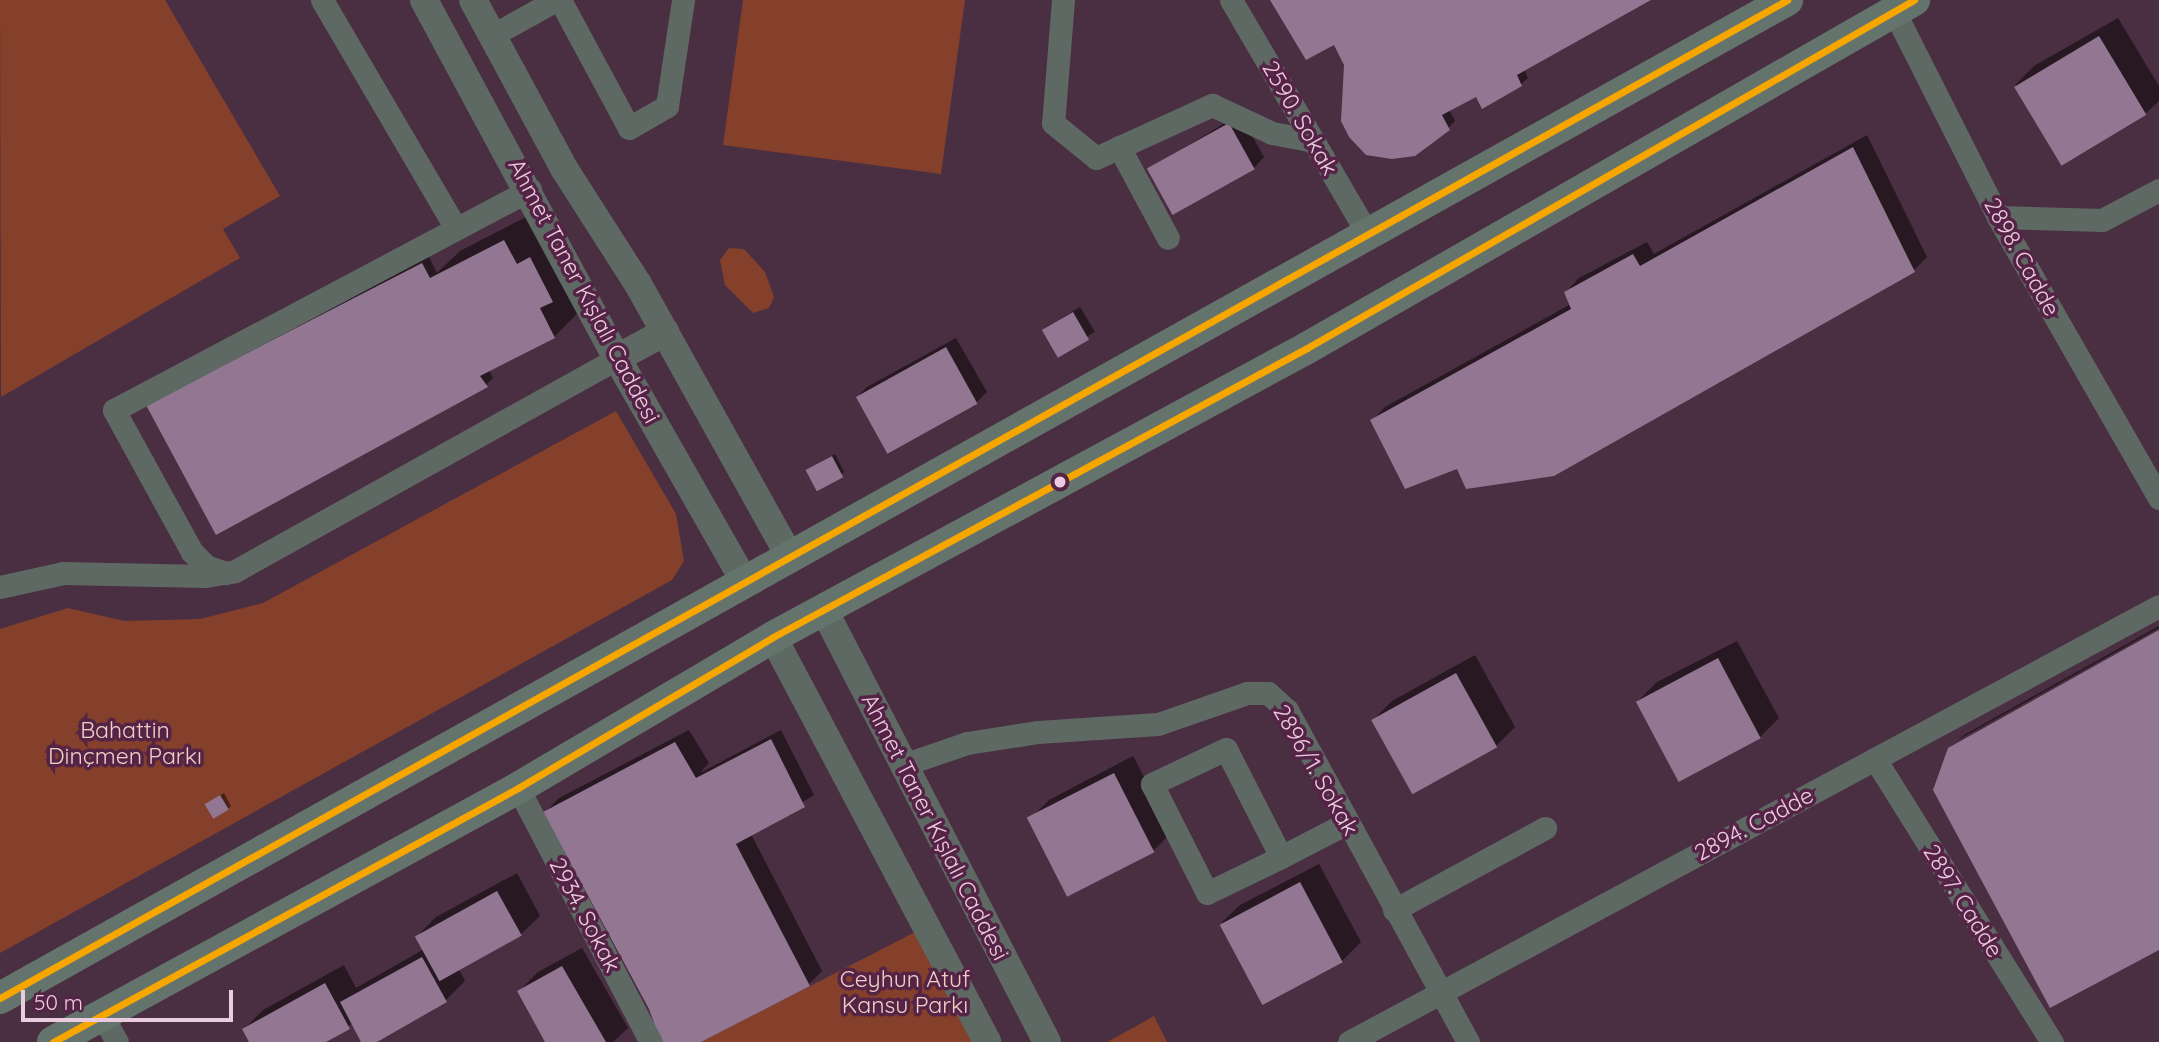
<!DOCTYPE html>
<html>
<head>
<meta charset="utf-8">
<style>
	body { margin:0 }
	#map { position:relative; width:2159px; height:1042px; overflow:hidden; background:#4a2e41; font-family:Quicksand,sans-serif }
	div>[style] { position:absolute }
	.green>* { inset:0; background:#84402b }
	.shadow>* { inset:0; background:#0007; transform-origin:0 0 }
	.building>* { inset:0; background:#937692; transform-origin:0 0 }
	.minor>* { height:23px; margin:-11.5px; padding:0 11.5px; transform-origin:11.5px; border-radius:11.5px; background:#5e6964 }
	.tertiary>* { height:28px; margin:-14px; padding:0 14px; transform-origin:14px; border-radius:14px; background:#5e6964 }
	.secondary>* { height:32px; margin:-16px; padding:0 16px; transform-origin:16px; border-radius:16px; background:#64746c }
	.bus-1>* { height:7px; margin:-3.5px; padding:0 3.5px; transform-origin:3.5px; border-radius:3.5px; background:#f7a600 }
	.dots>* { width:19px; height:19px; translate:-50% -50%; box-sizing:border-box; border:4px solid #552346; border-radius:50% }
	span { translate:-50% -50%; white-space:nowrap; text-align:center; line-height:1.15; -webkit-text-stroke:7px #552346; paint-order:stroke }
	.street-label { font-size:23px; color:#ebcbdf }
	.park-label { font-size:23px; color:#eecfc4 }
	.scale { position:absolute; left:21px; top:990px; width:212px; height:32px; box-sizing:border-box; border:4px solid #ebcbdf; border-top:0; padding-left:9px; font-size:21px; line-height:24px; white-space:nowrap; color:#ebcbdf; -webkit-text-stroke:5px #552346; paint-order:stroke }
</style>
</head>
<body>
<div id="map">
	<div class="green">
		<i style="clip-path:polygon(0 0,165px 0,280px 196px,223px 229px,240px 258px,1px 397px)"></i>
		<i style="clip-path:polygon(743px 0,965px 0,941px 174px,723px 145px)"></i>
		<i style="clip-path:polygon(729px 248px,744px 249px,765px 272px,774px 297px,769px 308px,753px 313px,725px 285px,720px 260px)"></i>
		<i style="clip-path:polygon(616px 411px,676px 514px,684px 561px,672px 580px,0 953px,0 629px,68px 608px,124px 621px,200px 619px,263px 603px)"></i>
		<i style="clip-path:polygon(925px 927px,987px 1042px,701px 1042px)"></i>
		<i style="clip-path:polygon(1154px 1016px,1167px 1042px,1107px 1042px,1138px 1025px)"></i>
	</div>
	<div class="shadow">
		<i style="clip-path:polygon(1272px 0,1647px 0,1524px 69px,1528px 78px,1521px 84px,1483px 106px,1477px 94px,1449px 110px,1455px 121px,1448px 128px,1346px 64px,1334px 43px)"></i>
		<i style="clip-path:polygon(2118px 18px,2159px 86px,2159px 101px,2145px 114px,2015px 85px,2034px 66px)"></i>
		<i style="clip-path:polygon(1240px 114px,1264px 157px,1254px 168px,1149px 169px)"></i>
		<i style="clip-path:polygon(1867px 135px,1927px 257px,1914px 270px,1458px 467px,1372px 421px,1385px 407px,1571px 304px,1566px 292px,1579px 278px,1647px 242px,1654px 254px)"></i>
		<i style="clip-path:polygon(532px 214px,582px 309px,554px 337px,489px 370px,493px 378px,486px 385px,155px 399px,429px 257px,437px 273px,460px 251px)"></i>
		<i style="left:1080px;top:307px;width:29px;height:43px;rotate:59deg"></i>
		<i style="clip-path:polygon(956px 338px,987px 392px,976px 403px,887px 452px,857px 397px,867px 387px)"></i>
		<i style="clip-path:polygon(835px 454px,844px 472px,841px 475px,807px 470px)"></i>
		<i style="clip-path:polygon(2159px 626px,2159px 628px,1958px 740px,1964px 735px)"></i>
		<i style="clip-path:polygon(1737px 641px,1779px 718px,1760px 737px,1638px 701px,1657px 682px)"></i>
		<i style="clip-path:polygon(1475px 655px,1515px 727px,1496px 746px,1414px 791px,1373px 720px,1392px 701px)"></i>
		<i style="clip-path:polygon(689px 730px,709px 763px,700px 773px,781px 730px,814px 795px,751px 834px,822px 971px,808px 985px,697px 1042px,662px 1042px,650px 1009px,545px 812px,559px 798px)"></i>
		<i style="clip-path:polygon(1133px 756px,1173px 831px,1154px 850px,1030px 819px,1049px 800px)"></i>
		<i style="clip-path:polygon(224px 793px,231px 806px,228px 809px,209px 802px)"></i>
		<i style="clip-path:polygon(1319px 864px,1361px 942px,1342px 961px,1221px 923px,1240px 905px)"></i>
		<i style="clip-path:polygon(517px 873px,540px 916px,521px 934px,459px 970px,465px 981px,446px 1000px,373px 1042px,363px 1042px,353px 1023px,322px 1042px,251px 1042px,244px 1029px,263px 1010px,344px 965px,356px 988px,424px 949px,417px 936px,436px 917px)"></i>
		<i style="clip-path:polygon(582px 948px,628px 1028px,613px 1042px,547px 1042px,519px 991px,538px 972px)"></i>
	</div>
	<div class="building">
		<i style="clip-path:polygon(1270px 0,1651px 0,1517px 75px,1522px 86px,1482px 109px,1476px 97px,1442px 115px,1450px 130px,1415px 156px,1392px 159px,1366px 155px,1349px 137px,1341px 121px,1344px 65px,1334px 45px,1306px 60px)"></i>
		<i style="left:2099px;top:36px;width:92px;height:99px;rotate:59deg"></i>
		<i style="left:1229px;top:123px;width:53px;height:94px;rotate:61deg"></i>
		<i style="clip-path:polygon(1853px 147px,1915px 272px,1554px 476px,1466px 489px,1457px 469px,1405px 489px,1370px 420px,1571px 309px,1564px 292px,1633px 254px,1640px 266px)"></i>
		<i style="clip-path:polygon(504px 240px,517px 264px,530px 257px,553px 302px,540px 308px,555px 338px,480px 376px,488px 387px,216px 535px,146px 405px,422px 263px,430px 278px)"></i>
		<i style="left:1073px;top:312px;width:32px;height:36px;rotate:60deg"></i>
		<i style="left:946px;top:347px;width:65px;height:103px;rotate:61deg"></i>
		<i style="left:832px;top:456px;width:24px;height:30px;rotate:62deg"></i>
		<i style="clip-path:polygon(2159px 630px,2159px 950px,2050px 1008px,1933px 790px,1948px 748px)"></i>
		<i style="left:1718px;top:658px;width:91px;height:93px;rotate:62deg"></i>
		<i style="left:1456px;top:673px;width:85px;height:97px;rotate:61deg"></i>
		<i style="clip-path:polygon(771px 739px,805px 807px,736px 844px,810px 986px,701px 1042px,661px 1042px,649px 1009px,543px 812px,675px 742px,696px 778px)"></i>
		<i style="left:1114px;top:773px;width:89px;height:98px;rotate:63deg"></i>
		<i style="left:220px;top:795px;width:17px;height:18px;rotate:59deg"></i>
		<i style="left:1300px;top:882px;width:91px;height:91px;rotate:62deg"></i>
		<i style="left:497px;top:891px;width:51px;height:94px;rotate:61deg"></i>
		<i style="clip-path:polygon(422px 957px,447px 1002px,377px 1042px,361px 1042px,340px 1002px)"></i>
		<i style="clip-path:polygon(562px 966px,606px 1042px,545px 1042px,517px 991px)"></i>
		<i style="clip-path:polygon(325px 983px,350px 1029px,326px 1042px,249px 1042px,242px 1029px)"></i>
	</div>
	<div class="minor">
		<i style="left:322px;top:0;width:264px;rotate:59.6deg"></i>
		<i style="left:560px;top:0;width:145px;rotate:61.7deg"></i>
		<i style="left:629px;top:128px;width:44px;rotate:-30.1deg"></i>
		<i style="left:667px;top:106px;width:107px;rotate:-81.4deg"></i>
		<i style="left:1063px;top:0;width:123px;rotate:94.6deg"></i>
		<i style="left:1053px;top:123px;width:55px;rotate:39.1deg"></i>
		<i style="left:1096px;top:158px;width:128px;rotate:-24.6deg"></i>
		<i style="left:1212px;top:105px;width:66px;rotate:25deg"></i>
		<i style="left:1272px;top:133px;width:43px;rotate:10.8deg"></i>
		<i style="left:1231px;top:0;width:273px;rotate:59.7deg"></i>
		<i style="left:1894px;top:11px;width:231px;rotate:63.2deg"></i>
		<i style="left:1998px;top:217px;width:324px;rotate:60.2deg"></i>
		<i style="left:493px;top:35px;width:72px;rotate:-29.1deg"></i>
		<i style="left:1119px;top:147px;width:103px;rotate:61.7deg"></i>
		<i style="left:1998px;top:217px;width:104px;rotate:1.7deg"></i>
		<i style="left:2102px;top:220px;width:64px;rotate:-27.8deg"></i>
		<i style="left:226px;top:573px;width:21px;rotate:-161deg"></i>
		<i style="left:206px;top:566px;width:20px;rotate:-135deg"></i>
		<i style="left:192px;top:552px;width:162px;rotate:-118.8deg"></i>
		<i style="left:114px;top:410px;width:471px;rotate:-27.9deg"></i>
		<i style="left:0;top:587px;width:65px;rotate:-12.5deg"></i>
		<i style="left:63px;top:573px;width:142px;rotate:1.2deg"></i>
		<i style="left:205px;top:576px;width:30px;rotate:-9deg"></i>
		<i style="left:235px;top:571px;width:437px;rotate:-29.1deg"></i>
		<i style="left:1875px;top:759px;width:334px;rotate:58deg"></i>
		<i style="left:903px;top:765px;width:68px;rotate:-19deg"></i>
		<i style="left:967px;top:743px;width:72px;rotate:-8.8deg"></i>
		<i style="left:1038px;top:732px;width:120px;rotate:-3.8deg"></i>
		<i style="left:1158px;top:724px;width:94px;rotate:-19.2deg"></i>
		<i style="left:1247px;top:693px;width:21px"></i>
		<i style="left:1268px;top:693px;width:25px;rotate:42deg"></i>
		<i style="left:1287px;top:710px;width:378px;rotate:61.4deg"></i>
		<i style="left:518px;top:788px;width:287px;rotate:62.4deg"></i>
		<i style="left:1281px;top:857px;width:121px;rotate:-117deg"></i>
		<i style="left:1226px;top:749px;width:82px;rotate:154.7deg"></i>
		<i style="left:1152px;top:784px;width:122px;rotate:63.2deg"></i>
		<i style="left:1207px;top:893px;width:82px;rotate:-25.9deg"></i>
		<i style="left:1281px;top:857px;width:74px;rotate:-27.3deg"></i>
		<i style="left:1394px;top:910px;width:172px;rotate:-28.5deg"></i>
		<i style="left:102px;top:1015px;width:31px;rotate:61deg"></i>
		<i style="left:1349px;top:1042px;width:920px;rotate:-28.29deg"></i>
	</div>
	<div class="tertiary">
		<i style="left:424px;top:0;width:407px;rotate:61.7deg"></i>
		<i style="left:617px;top:358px;width:258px;rotate:60.3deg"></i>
		<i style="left:473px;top:0;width:193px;rotate:61.6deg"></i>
		<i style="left:565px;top:170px;width:135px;rotate:57.4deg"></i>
		<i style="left:638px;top:284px;width:312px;rotate:60.9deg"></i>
		<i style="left:617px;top:358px;width:55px;rotate:-28.4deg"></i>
		<i style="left:824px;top:610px;width:486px;rotate:62.7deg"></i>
		<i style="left:773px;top:637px;width:458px;rotate:62.1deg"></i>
	</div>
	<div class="secondary">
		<i style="left:0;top:998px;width:2047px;rotate:-29.18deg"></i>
		<i style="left:53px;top:1042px;width:530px;rotate:-28.64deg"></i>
		<i style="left:518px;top:788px;width:296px;rotate:-30.6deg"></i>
		<i style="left:773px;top:637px;width:607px;rotate:-28.42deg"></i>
		<i style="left:1307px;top:348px;width:700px;rotate:-29.83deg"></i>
	</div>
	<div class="bus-1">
		<i style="left:0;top:998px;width:2047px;rotate:-29.18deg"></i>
		<i style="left:53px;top:1042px;width:530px;rotate:-28.64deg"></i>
		<i style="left:518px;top:788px;width:296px;rotate:-30.6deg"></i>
		<i style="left:773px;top:637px;width:607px;rotate:-28.42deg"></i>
		<i style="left:1307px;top:348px;width:700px;rotate:-29.83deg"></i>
	</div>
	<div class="dots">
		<i style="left:1060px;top:482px;background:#ebcbdf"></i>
	</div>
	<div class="street-label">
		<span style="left:1300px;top:118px;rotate:60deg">2590. Sokak</span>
		<span style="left:2022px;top:257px;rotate:61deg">2898. Cadde</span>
		<span style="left:584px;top:291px;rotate:62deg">Ahmet Taner Kışlalı Caddesi</span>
		<span style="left:1316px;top:770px;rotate:60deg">2896/1. Sokak</span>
		<span style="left:1754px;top:824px;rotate:-28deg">2894. Cadde</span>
		<span style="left:935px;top:827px;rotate:63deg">Ahmet Taner Kışlalı Caddesi</span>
		<span style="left:1963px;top:901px;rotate:58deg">2897. Cadde</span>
		<span style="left:585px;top:915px;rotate:62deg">2934. Sokak</span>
	</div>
	<div class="park-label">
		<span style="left:125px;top:743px">Bahattin<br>Dinçmen Parkı</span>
		<span style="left:905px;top:992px">Ceyhun Atuf<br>Kansu Parkı</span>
	</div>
	<div class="scale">50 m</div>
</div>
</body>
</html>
